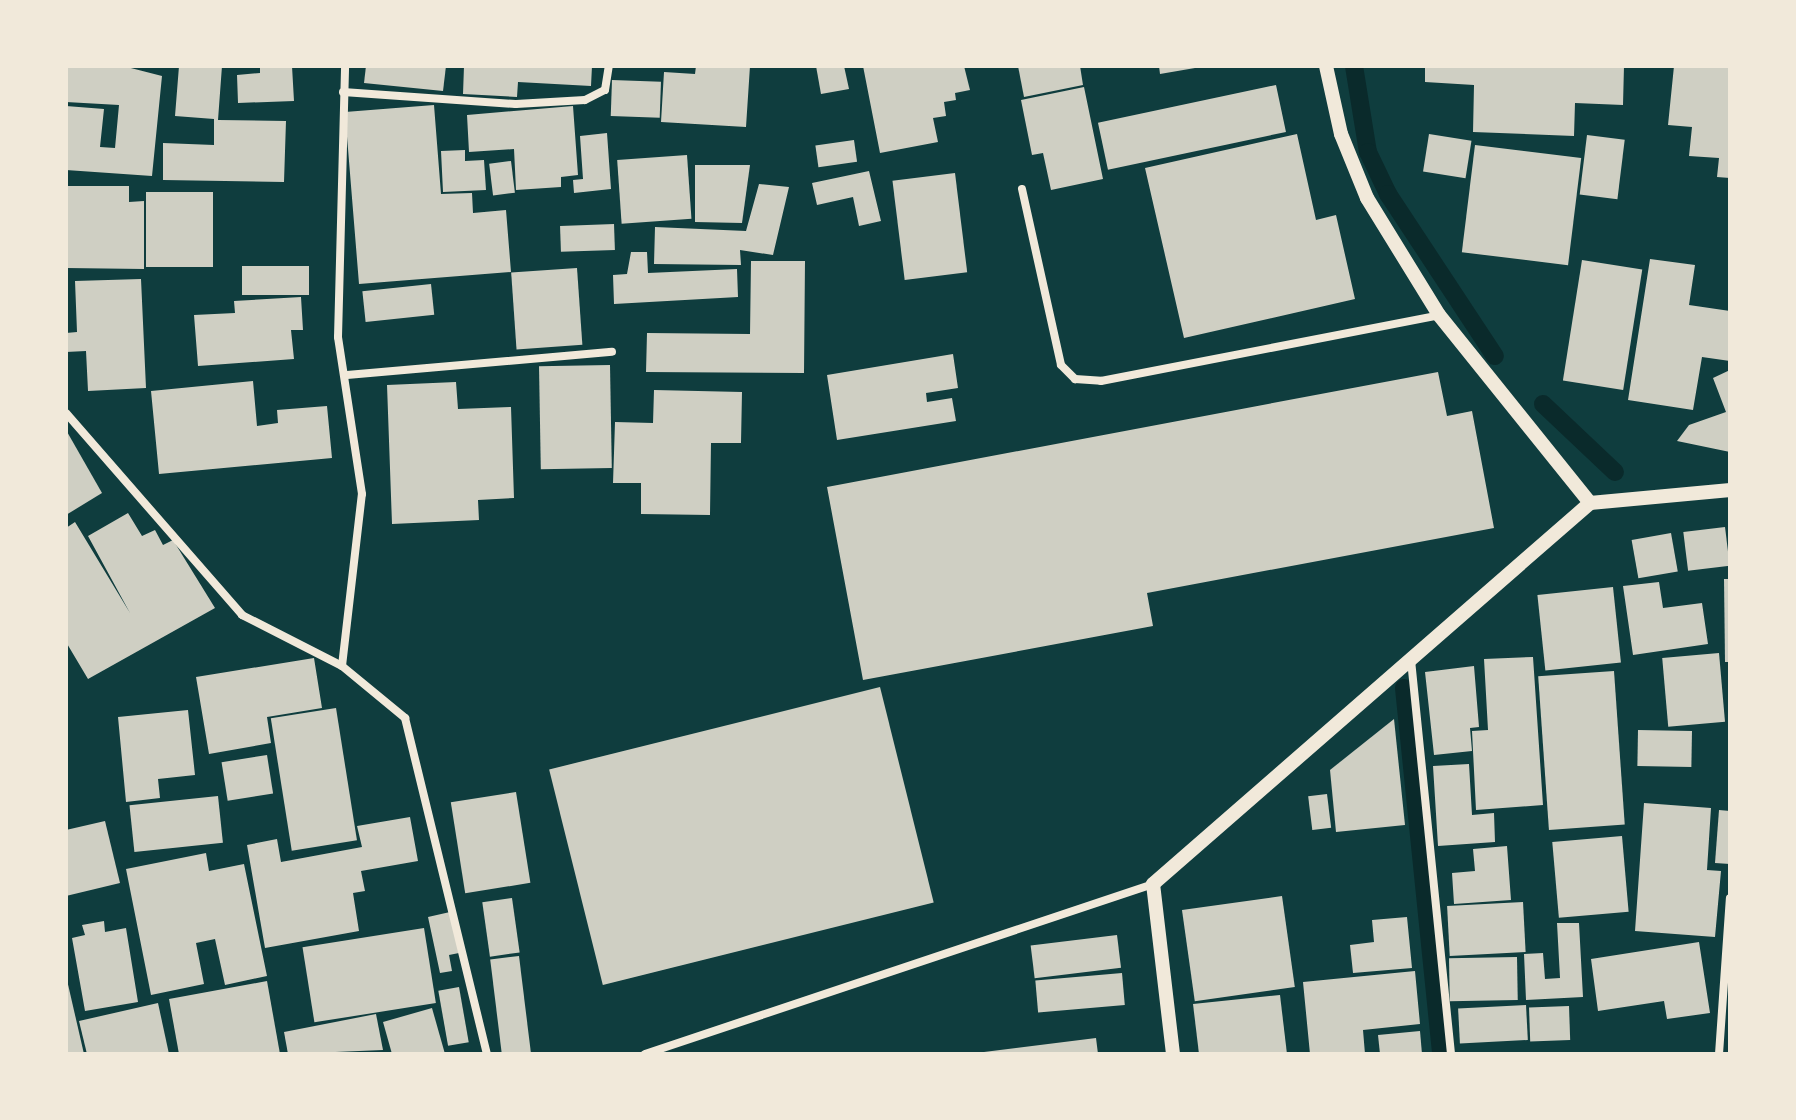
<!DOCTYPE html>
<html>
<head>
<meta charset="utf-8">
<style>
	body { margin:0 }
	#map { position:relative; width:1796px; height:1120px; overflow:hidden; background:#0f3d3e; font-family:"DM Sans",sans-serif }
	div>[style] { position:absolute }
	.stream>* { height:18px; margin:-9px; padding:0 9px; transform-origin:9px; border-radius:9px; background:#0a2a2b }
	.building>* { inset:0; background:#cfcfc3; transform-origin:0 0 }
	.minor>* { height:8px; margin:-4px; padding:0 4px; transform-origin:4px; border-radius:4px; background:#f1e9da }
	.tertiary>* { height:14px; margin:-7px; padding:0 7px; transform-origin:7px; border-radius:7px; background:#f1e9da }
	span { translate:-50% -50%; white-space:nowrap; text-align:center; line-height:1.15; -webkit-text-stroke:8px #f1e9da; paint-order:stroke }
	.frame { position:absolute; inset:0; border:68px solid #f1e9da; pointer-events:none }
</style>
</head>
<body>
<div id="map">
	<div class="stream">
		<i style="left:1354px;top:66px;width:87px;rotate:80.8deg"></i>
		<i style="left:1368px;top:152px;width:47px;rotate:64.5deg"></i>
		<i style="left:1388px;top:194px;width:194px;rotate:56.6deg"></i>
		<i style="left:1543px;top:404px;width:99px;rotate:43.4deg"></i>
		<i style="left:1404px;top:688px;width:368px;rotate:84.2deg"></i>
	</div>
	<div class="building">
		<i style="clip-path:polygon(66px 66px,123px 66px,162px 76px,152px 176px,66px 170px,66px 106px,104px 109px,100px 147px,115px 148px,119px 105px,66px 102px)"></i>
		<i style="clip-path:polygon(179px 66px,222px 66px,218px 120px,286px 121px,284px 182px,163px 180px,163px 143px,214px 145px,214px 119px,175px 116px)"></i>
		<i style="clip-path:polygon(260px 66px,292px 66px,294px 101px,238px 103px,237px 75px,260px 73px)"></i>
		<i style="clip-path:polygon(366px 66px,446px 66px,443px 91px,364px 83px)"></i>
		<i style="clip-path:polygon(464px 66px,592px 66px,591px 86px,518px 82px,517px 97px,463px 94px)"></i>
		<i style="clip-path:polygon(696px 66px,750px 66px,746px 127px,661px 122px,664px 72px,695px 74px)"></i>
		<i style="clip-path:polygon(816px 66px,844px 66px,849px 89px,821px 94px)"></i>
		<i style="clip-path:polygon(863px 66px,964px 66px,970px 90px,955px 93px,956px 100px,944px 102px,946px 116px,933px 118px,938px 142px,880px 153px)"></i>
		<i style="clip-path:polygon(1018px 66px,1080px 66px,1083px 85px,1024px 97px)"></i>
		<i style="clip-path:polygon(1159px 66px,1195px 66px,1195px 68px,1160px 74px)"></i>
		<i style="clip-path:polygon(1425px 66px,1624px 66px,1623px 105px,1575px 103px,1574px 136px,1473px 132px,1474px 85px,1425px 82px)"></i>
		<i style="clip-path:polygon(1674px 66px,1730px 66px,1730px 178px,1717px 177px,1719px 158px,1689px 156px,1692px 127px,1668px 125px)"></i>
		<i style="left:612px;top:80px;width:49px;height:36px;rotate:2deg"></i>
		<i style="left:1276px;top:85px;width:48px;height:182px;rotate:78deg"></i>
		<i style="clip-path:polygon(1084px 87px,1103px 179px,1051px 190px,1043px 153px,1032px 155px,1021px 100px)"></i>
		<i style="clip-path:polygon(434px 105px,441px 194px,472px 193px,473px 213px,506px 210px,511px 272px,359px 284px,345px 112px)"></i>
		<i style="clip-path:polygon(573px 106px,578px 175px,561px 177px,561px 187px,516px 190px,514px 149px,469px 152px,467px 115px)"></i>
		<i style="clip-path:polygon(607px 133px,611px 189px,574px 193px,573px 180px,583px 179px,580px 136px)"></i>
		<i style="clip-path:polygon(1297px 134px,1316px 220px,1336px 215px,1355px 299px,1184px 338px,1145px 168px)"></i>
		<i style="left:1429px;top:134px;width:43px;height:38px;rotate:9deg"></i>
		<i style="left:1587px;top:135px;width:38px;height:60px;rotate:7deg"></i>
		<i style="left:854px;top:140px;width:22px;height:39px;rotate:82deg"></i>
		<i style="left:1475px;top:145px;width:107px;height:108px;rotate:7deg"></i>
		<i style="clip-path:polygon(465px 150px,465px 161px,484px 160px,486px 190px,443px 192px,441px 151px)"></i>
		<i style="left:687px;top:155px;width:64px;height:70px;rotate:86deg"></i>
		<i style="left:511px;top:161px;width:32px;height:22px;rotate:83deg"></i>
		<i style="clip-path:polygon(695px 165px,750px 165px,742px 223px,695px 222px)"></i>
		<i style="clip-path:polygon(869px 171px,881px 221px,859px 226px,853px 197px,817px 205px,812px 183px)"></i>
		<i style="left:955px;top:173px;width:100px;height:63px;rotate:83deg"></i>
		<i style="clip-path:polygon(759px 184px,789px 187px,773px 255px,740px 250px,741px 265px,654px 264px,655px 227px,746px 231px)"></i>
		<i style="clip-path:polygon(66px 186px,129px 186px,129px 202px,144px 201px,144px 269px,66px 268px)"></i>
		<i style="left:146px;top:192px;width:67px;height:75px"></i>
		<i style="left:614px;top:224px;width:26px;height:54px;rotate:88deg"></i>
		<i style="clip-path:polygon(631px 252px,647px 252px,648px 273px,737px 269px,738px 297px,614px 304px,613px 275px,627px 274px)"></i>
		<i style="clip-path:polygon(1650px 259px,1695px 265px,1689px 305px,1730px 311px,1730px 361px,1702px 357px,1693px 410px,1628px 400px)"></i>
		<i style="left:1582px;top:260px;width:61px;height:122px;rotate:9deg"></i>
		<i style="clip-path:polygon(751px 261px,805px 261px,804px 373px,646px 372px,647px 333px,750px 334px)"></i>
		<i style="left:242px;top:266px;width:67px;height:29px"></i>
		<i style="left:577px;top:268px;width:77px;height:66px;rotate:86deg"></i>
		<i style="clip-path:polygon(141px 279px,146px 388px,88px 391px,86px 351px,66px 352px,66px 333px,77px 332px,75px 281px)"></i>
		<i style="left:431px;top:284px;width:31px;height:69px;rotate:84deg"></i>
		<i style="clip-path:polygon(301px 297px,303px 330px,291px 330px,294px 359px,198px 366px,194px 315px,235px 313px,234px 301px)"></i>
		<i style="clip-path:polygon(953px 354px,958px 388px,926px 393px,927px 402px,952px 398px,956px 421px,837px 440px,827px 375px)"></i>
		<i style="left:610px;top:365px;width:103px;height:71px;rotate:89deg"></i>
		<i style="clip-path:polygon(1730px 370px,1730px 452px,1677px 441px,1689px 425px,1726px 412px,1713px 378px)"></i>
		<i style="clip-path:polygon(1438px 372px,1447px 416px,1472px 411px,1494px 528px,1147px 593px,1153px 626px,863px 680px,827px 487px)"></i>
		<i style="clip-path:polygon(253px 381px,257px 426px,278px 423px,277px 410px,327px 406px,332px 458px,159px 474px,151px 391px)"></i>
		<i style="clip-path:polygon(456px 382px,458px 409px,511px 407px,514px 498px,478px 500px,479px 520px,392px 524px,387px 385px)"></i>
		<i style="clip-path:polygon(654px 390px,742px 392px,741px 443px,711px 443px,710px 515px,641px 514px,641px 483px,613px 483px,615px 422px,653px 423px)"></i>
		<i style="clip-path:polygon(66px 430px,102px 493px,66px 515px)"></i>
		<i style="clip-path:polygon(128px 513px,142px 536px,155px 530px,163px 545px,173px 540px,215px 608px,88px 679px,66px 642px,66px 528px,75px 522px,130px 613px,88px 536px)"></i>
		<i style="left:1725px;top:527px;width:39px;height:42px;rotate:83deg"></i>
		<i style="left:1671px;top:533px;width:39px;height:40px;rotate:80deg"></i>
		<i style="clip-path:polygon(1724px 579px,1730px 579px,1730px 662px,1725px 662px)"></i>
		<i style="clip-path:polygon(1659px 582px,1663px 608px,1702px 603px,1708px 644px,1633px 655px,1623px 586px)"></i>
		<i style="left:1613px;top:587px;width:76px;height:76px;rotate:84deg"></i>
		<i style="left:1719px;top:653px;width:69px;height:57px;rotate:85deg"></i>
		<i style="clip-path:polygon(1533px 657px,1543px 805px,1476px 810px,1472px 731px,1488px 730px,1484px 659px)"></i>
		<i style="clip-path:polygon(314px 658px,322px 708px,267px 717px,271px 743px,209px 754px,196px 677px)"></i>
		<i style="clip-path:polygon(1474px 666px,1479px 727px,1470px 728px,1472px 751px,1434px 755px,1425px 672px)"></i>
		<i style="left:1614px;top:671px;width:154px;height:76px;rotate:86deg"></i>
		<i style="left:880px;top:687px;width:222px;height:341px;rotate:76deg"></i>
		<i style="left:336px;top:708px;width:134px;height:66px;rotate:81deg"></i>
		<i style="clip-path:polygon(188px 710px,195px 775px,158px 779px,160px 798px,126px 802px,118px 717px)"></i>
		<i style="clip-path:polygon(1394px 719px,1405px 825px,1336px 832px,1330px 770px)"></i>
		<i style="left:1638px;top:730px;width:54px;height:36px;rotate:1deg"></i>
		<i style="left:267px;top:755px;width:39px;height:46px;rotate:81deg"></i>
		<i style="clip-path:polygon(1469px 764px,1472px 815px,1494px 813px,1495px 842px,1438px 846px,1433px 766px)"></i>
		<i style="left:516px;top:792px;width:92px;height:66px;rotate:81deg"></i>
		<i style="left:1327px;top:794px;width:34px;height:19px;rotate:83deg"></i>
		<i style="left:218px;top:796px;width:47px;height:89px;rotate:84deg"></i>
		<i style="clip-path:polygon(1644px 803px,1711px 808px,1707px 870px,1721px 871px,1715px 937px,1635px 931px)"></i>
		<i style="clip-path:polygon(1719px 810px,1730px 811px,1730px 864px,1715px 863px)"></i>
		<i style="clip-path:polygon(410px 817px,418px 861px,361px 871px,365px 891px,353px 893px,359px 931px,265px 948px,247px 845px,277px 839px,281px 862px,362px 847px,357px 826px)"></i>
		<i style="clip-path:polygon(105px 821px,120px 883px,66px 896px,66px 830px)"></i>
		<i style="left:1622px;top:836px;width:76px;height:70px;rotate:85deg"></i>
		<i style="clip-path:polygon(1507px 846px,1511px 900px,1454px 904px,1452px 873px,1475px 871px,1473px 849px)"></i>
		<i style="clip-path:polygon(206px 853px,209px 871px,244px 864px,267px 976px,225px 985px,215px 939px,196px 943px,204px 984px,151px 995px,126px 869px)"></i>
		<i style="left:1282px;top:896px;width:92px;height:101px;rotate:82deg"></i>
		<i style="left:512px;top:898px;width:55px;height:30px;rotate:82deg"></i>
		<i style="left:1523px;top:902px;width:50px;height:76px;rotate:87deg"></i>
		<i style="clip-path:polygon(450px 912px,459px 953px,449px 955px,452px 971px,440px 973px,428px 917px)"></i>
		<i style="clip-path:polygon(1407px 917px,1412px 968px,1353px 973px,1350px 945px,1374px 942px,1372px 920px)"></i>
		<i style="clip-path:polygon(104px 921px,105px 932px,126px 928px,138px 1002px,85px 1011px,72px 938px,85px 935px,82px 925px)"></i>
		<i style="clip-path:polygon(1557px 923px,1579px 923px,1583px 997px,1526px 1000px,1524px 954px,1543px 953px,1545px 979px,1560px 978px)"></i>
		<i style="left:424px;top:928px;width:76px;height:123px;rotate:81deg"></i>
		<i style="left:1117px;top:935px;width:33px;height:87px;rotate:83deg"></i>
		<i style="clip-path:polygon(1699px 942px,1710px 1013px,1667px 1019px,1664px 1001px,1598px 1011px,1591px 959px)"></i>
		<i style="left:519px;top:956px;width:99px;height:29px;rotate:83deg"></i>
		<i style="left:1517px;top:957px;width:43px;height:68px;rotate:89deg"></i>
		<i style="clip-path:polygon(1415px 971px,1420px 1024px,1363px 1030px,1365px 1054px,1310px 1054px,1303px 982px)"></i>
		<i style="left:1122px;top:973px;width:32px;height:87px;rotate:85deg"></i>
		<i style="clip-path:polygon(67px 980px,84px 1054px,66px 1054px)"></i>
		<i style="clip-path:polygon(267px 981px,280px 1054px,179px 1054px,169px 999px)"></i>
		<i style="left:459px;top:987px;width:56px;height:21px;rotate:80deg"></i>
		<i style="clip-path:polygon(1280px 995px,1287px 1054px,1199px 1054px,1193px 1004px)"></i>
		<i style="clip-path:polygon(158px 1003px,169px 1054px,87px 1054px,79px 1021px)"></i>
		<i style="left:1526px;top:1005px;width:35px;height:68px;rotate:87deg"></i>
		<i style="left:1569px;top:1006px;width:34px;height:40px;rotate:88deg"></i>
		<i style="clip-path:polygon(432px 1008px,445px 1054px,392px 1054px,383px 1022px)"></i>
		<i style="clip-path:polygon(376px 1014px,383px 1050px,288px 1054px,284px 1032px)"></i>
		<i style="clip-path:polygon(1420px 1031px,1422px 1054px,1380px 1054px,1378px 1035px)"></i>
		<i style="clip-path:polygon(1096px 1038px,1098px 1054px,984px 1054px,984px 1052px)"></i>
	</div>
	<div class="minor">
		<i style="left:343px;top:92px;width:173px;rotate:4deg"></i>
		<i style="left:516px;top:104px;width:69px;rotate:-3.3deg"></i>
		<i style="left:585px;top:100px;width:22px;rotate:-27deg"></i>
		<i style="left:605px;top:90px;width:24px;rotate:-81deg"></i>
		<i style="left:1022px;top:189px;width:180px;rotate:77.5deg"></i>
		<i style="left:1061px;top:365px;width:20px;rotate:45deg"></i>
		<i style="left:1075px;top:379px;width:26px;rotate:4deg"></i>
		<i style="left:1101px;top:381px;width:344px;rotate:-11deg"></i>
		<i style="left:347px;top:375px;width:266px;rotate:-5deg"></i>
		<i style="left:66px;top:413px;width:268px;rotate:48.9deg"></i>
		<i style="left:242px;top:615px;width:112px;rotate:27deg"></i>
		<i style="left:342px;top:666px;width:82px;rotate:39.5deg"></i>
		<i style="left:405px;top:718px;width:346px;rotate:76.3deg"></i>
		<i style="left:1411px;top:660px;width:396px;rotate:84.2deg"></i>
		<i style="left:342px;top:666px;width:173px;rotate:-83.4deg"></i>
		<i style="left:362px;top:494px;width:159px;rotate:-98.7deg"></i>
		<i style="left:338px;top:337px;width:271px;rotate:-88.5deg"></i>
		<i style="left:645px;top:1054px;width:536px;rotate:-18.5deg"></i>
		<i style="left:1719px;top:1054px;width:156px;rotate:-86deg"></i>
	</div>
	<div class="tertiary">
		<i style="left:1326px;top:66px;width:70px;rotate:77.6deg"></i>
		<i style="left:1341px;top:134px;width:69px;rotate:67.9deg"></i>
		<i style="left:1367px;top:198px;width:137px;rotate:58.4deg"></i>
		<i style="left:1439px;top:315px;width:241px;rotate:51.2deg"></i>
		<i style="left:1173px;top:1054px;width:171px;rotate:-96.7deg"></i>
		<i style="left:1153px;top:884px;width:580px;rotate:-41.08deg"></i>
		<i style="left:1590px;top:503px;width:141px;rotate:-5.3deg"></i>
	</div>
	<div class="frame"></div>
</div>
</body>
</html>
